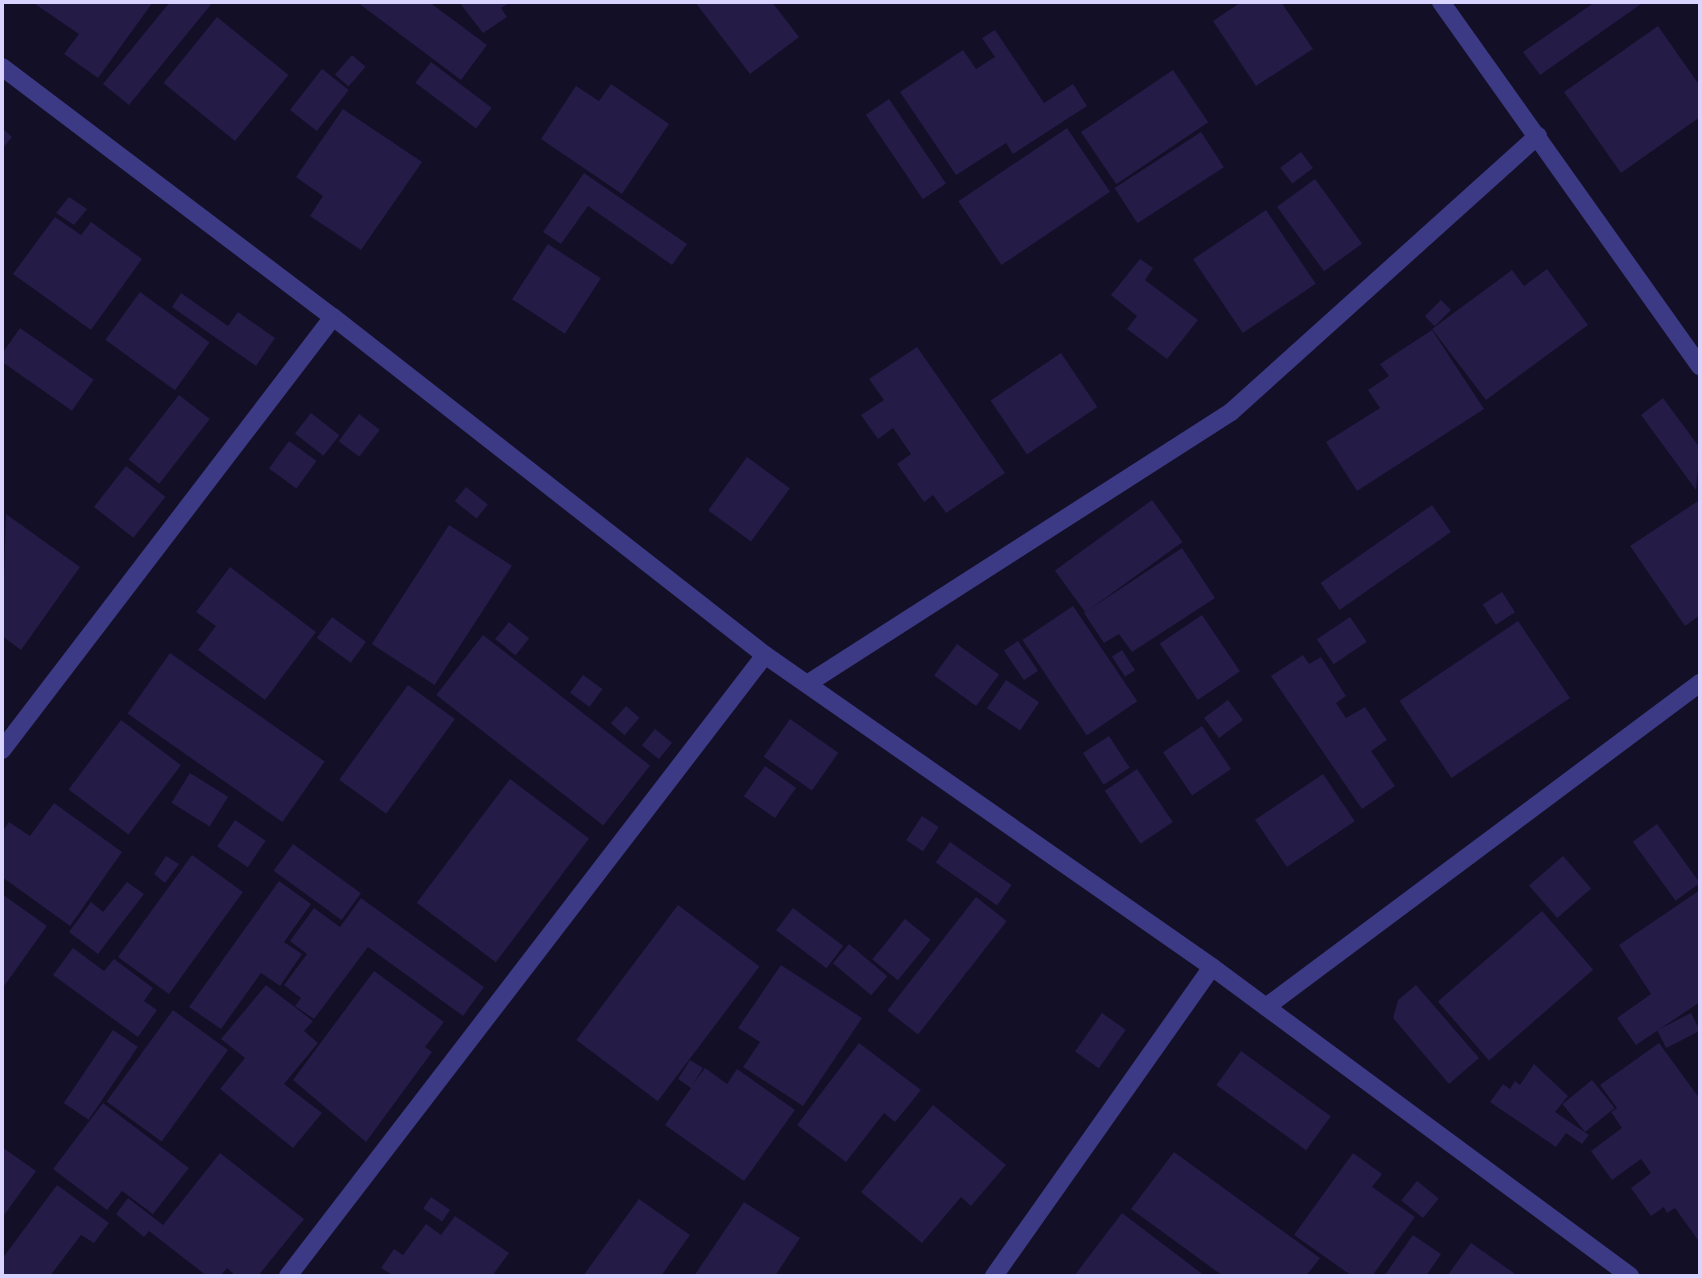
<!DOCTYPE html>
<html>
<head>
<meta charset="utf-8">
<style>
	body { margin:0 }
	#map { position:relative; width:1702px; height:1278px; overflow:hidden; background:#130f26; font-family:Quicksand,sans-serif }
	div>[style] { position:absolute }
	.building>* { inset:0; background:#241b47; transform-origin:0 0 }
	.minor>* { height:18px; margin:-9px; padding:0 9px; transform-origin:9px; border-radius:9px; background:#3d3a85 }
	span { translate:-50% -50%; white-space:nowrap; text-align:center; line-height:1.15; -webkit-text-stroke:5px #130f26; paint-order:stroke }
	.frame { position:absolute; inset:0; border:4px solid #d9d4ff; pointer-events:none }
</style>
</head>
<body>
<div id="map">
	<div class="building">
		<i style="clip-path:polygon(32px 2px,153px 2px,98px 78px,64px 54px,79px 34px)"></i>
		<i style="clip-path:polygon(170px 2px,213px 2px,129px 105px,103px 84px)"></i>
		<i style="clip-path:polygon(357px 2px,429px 2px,487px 45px,461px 80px)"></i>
		<i style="clip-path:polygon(459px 2px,511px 2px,501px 8px,507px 17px,483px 33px)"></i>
		<i style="clip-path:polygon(695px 2px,772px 2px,799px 37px,750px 74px)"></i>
		<i style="clip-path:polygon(1241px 2px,1281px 2px,1313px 49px,1256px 86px,1213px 21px)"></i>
		<i style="clip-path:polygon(1595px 2px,1644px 2px,1540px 75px,1523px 52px)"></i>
		<i style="left:217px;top:17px;width:92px;height:85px;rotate:39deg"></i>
		<i style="clip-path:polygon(1658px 26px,1700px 86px,1700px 117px,1621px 173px,1564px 92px)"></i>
		<i style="clip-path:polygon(995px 30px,1044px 103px,1073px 84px,1087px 106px,1013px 154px,1006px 143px,956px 175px,900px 92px,963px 50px,976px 69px,995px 57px,982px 38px)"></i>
		<i style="left:352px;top:55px;width:18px;height:26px;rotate:41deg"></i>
		<i style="left:431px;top:62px;width:76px;height:26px;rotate:37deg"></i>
		<i style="left:322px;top:69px;width:34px;height:52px;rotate:38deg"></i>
		<i style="left:1173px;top:70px;width:63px;height:111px;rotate:56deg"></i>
		<i style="clip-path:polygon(611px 84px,669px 124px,622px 194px,541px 139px,576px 86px,599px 101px)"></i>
		<i style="left:889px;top:99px;width:102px;height:28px;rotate:56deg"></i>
		<i style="clip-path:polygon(343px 109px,422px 162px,361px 250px,310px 216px,323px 196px,296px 177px)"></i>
		<i style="clip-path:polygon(2px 128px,12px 137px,2px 149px)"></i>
		<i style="left:1067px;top:128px;width:77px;height:131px;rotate:56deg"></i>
		<i style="left:1201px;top:132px;width:42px;height:103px;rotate:57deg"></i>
		<i style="left:1301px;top:152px;width:20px;height:26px;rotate:53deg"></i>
		<i style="clip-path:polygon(584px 173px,687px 244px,672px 265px,588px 206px,561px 244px,543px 232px)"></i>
		<i style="left:1315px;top:179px;width:80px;height:47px;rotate:54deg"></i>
		<i style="clip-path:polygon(69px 197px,87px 209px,74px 225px,56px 213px)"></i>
		<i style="left:1266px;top:210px;width:89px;height:88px;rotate:56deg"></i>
		<i style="clip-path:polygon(55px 217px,81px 235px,91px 222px,142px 259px,91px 330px,13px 274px)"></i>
		<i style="left:548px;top:244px;width:63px;height:66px;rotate:33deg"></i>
		<i style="clip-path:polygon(1140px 259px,1153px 268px,1145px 280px,1198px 320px,1167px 359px,1127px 329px,1137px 316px,1111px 295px)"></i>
		<i style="clip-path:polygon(1547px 269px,1588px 325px,1486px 400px,1432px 329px,1512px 270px,1524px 286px)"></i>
		<i style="left:140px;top:292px;width:86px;height:59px;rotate:36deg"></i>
		<i style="clip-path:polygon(181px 293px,228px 326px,238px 312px,275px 338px,256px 366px,172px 307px)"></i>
		<i style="left:1441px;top:300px;width:14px;height:23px;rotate:45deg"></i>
		<i style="left:20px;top:328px;width:90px;height:38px;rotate:35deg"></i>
		<i style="clip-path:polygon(1432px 330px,1484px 409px,1357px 491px,1326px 442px,1380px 408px,1368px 390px,1389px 376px,1380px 364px)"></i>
		<i style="clip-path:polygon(917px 347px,1005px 473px,946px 513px,933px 495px,924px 502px,897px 464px,911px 454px,893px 428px,878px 439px,861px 415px,884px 400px,869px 379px)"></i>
		<i style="left:1061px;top:353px;width:65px;height:85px;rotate:56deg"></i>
		<i style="left:179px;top:395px;width:39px;height:82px;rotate:38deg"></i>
		<i style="clip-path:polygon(1663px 398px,1700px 448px,1696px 490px,1641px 415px)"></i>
		<i style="left:311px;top:413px;width:36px;height:26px;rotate:38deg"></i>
		<i style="left:359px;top:414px;width:26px;height:34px;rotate:37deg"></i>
		<i style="left:289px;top:441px;width:34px;height:34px;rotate:36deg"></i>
		<i style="left:747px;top:457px;width:53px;height:66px;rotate:36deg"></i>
		<i style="left:126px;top:466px;width:50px;height:52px;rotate:38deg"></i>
		<i style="left:466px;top:487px;width:28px;height:18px;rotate:39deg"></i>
		<i style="left:1152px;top:500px;width:52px;height:120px;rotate:54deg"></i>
		<i style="clip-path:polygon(1698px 501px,1700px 615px,1685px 626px,1630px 546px)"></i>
		<i style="left:1432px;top:505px;width:33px;height:136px;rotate:55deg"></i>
		<i style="clip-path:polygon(6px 514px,80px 567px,21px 650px,2px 636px)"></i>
		<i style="left:449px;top:525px;width:75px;height:142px;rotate:33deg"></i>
		<i style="clip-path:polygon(1182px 548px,1215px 598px,1132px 652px,1119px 634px,1104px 643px,1084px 613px)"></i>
		<i style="clip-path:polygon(230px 567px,316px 632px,265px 700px,198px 650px,216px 626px,196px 612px)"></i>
		<i style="left:1502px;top:592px;width:24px;height:23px;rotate:57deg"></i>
		<i style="left:1073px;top:606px;width:115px;height:61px;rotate:56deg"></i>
		<i style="left:1202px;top:615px;width:68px;height:51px;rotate:56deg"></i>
		<i style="left:332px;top:617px;width:42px;height:26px;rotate:36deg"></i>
		<i style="left:1350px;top:617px;width:30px;height:40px;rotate:56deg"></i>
		<i style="left:1518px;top:621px;width:93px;height:143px;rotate:56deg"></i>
		<i style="left:509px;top:622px;width:26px;height:22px;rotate:39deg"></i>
		<i style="left:483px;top:635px;width:212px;height:76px;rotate:38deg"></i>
		<i style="left:1018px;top:641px;width:36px;height:17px;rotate:56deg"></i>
		<i style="left:957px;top:644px;width:52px;height:39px;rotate:36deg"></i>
		<i style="left:1122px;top:650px;width:24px;height:12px;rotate:57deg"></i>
		<i style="left:170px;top:653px;width:189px;height:74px;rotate:35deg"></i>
		<i style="clip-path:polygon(1303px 655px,1309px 664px,1321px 657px,1346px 696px,1336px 703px,1346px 718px,1365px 707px,1387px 740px,1371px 751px,1395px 786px,1362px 809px,1271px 676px)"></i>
		<i style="left:583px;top:675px;width:24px;height:22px;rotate:36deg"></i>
		<i style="left:1006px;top:680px;width:40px;height:34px;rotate:34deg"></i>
		<i style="left:408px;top:685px;width:58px;height:117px;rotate:36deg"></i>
		<i style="left:1228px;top:700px;width:25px;height:30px;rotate:53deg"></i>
		<i style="left:626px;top:706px;width:18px;height:23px;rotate:41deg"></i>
		<i style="left:790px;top:719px;width:59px;height:46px;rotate:35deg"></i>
		<i style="left:121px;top:720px;width:75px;height:87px;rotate:37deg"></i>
		<i style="left:1202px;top:726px;width:52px;height:47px;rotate:56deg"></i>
		<i style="left:655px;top:729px;width:22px;height:21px;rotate:39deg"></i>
		<i style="left:1109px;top:736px;width:38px;height:31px;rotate:57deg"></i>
		<i style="left:765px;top:766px;width:38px;height:37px;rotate:35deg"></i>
		<i style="left:1137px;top:769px;width:64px;height:39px;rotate:56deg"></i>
		<i style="left:190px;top:773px;width:45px;height:35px;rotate:32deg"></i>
		<i style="left:1323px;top:774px;width:57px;height:82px;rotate:56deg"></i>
		<i style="left:510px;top:779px;width:99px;height:155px;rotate:37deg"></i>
		<i style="clip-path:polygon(54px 803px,122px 852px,70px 926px,2px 877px,2px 832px,9px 822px,30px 836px)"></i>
		<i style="left:922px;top:816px;width:20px;height:29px;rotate:33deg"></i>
		<i style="left:235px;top:820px;width:37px;height:32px;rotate:34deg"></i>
		<i style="left:1657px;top:824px;width:73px;height:30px;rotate:54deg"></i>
		<i style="left:950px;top:842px;width:75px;height:25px;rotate:35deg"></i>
		<i style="left:293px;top:844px;width:84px;height:33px;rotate:36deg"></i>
		<i style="left:192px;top:855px;width:63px;height:126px;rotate:36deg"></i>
		<i style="clip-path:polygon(166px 856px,179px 864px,165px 883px,154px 874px)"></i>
		<i style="left:1563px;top:856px;width:43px;height:45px;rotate:49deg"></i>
		<i style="clip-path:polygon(279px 881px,311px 904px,284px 942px,302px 954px,280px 986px,261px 973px,221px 1029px,189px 1007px)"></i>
		<i style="clip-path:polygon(127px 882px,144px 894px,98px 954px,69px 932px,91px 902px,103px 912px)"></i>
		<i style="clip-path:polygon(1700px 890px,1700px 1002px,1636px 1045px,1617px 1018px,1651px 994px,1619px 945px)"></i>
		<i style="clip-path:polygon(2px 894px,47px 926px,2px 989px)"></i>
		<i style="left:976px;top:897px;width:39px;height:144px;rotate:38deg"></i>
		<i style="clip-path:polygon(361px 898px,484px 987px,463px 1016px,368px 947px,314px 1019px,295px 1006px,301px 998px,284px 985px,307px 954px,290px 941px,314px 908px,340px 927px)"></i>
		<i style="left:678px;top:905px;width:102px;height:169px;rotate:37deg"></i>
		<i style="left:793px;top:908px;width:63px;height:28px;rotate:37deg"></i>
		<i style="left:1542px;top:911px;width:78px;height:138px;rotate:49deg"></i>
		<i style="left:905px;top:919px;width:33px;height:52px;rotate:39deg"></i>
		<i style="left:849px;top:944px;width:50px;height:25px;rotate:40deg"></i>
		<i style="clip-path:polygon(73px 948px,104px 971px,114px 959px,153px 988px,144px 1001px,157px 1010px,138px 1037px,53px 975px)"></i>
		<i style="clip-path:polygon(781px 965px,862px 1018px,803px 1106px,743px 1067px,760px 1042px,738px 1028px)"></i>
		<i style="clip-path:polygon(374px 971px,444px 1022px,425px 1047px,432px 1052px,366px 1142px,293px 1080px)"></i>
		<i style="clip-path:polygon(266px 985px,313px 1021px,304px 1031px,318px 1043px,284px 1084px,322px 1113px,293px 1148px,220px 1089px,245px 1058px,221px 1039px)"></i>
		<i style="clip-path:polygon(1416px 985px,1479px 1058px,1449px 1084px,1393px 1018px,1398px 1000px)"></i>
		<i style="left:173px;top:1010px;width:68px;height:113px;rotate:36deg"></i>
		<i style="left:1102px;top:1013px;width:29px;height:47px;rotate:35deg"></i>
		<i style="left:1691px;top:1013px;width:20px;height:38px;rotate:63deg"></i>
		<i style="left:113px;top:1030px;width:30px;height:88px;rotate:34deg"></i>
		<i style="clip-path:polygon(859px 1043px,921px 1090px,895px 1122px,884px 1113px,846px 1162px,797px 1125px)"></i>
		<i style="clip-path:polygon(1659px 1043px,1700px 1099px,1700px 1243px,1675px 1208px,1667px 1213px,1664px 1207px,1651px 1216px,1631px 1188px,1651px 1173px,1641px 1159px,1612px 1180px,1591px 1151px,1622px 1128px,1611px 1112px,1617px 1108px,1600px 1085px)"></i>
		<i style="left:1241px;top:1051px;width:111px;height:42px;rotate:36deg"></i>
		<i style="clip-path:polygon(690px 1060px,703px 1068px,692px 1085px,705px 1068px,727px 1084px,737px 1069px,795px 1110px,744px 1181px,665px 1125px,691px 1088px,678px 1079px)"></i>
		<i style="clip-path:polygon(1534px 1064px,1568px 1096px,1555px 1112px,1589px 1135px,1582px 1144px,1566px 1133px,1556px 1147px,1490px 1102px,1503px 1084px,1510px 1089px,1515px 1081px,1520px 1085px)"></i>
		<i style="left:1592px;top:1080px;width:36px;height:38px;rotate:51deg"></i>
		<i style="clip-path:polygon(103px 1103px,189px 1168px,153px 1214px,122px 1191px,107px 1210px,53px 1169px)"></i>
		<i style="clip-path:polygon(933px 1105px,1006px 1165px,971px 1206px,961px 1197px,922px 1243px,861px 1192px)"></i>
		<i style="clip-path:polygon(2px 1147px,36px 1171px,2px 1218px)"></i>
		<i style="clip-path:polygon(1174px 1152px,1320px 1258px,1306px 1276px,1223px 1276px,1131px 1209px)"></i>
		<i style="clip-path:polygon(220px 1153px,304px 1219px,258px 1276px,236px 1276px,227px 1268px,220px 1276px,207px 1276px,149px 1231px,144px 1237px,116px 1214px,128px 1198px,163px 1225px)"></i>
		<i style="clip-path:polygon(1353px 1153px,1382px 1174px,1372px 1187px,1415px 1217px,1372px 1276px,1352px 1276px,1294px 1235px)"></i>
		<i style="left:1417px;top:1181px;width:28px;height:25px;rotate:39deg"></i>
		<i style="clip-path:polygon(57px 1185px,109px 1223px,94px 1243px,81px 1235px,50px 1276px,2px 1276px,2px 1259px)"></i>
		<i style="left:431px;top:1197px;width:23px;height:14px;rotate:34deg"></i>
		<i style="clip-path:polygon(639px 1199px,690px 1235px,661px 1276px,583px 1276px)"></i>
		<i style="clip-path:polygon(744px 1202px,800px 1238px,775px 1276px,694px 1276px)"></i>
		<i style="clip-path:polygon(1122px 1213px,1205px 1276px,1074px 1276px)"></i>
		<i style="clip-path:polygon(455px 1216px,509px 1253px,492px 1276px,394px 1276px,381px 1268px,394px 1249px,403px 1255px,426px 1224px,441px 1235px)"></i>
		<i style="clip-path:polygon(1413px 1235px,1441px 1254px,1426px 1276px,1384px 1276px)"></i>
		<i style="clip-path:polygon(1471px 1243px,1518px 1276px,1447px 1276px)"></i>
	</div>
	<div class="minor">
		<i style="left:1441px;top:2px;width:447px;rotate:54.6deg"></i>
		<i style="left:2px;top:67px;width:415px;rotate:37.1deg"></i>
		<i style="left:333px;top:317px;width:549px;rotate:38.04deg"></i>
		<i style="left:765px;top:655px;width:545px;rotate:34.91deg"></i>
		<i style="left:1212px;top:967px;width:520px;rotate:36.47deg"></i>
		<i style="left:807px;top:684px;width:504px;rotate:-32.68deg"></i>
		<i style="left:1231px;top:412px;width:413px;rotate:-42deg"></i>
		<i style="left:2px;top:750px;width:545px;rotate:-52.6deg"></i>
		<i style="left:1266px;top:1007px;width:542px;rotate:-36.74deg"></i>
		<i style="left:288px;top:1276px;width:783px;rotate:-52.47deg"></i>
		<i style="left:994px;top:1276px;width:378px;rotate:-54.8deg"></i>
	</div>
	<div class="frame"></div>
</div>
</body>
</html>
